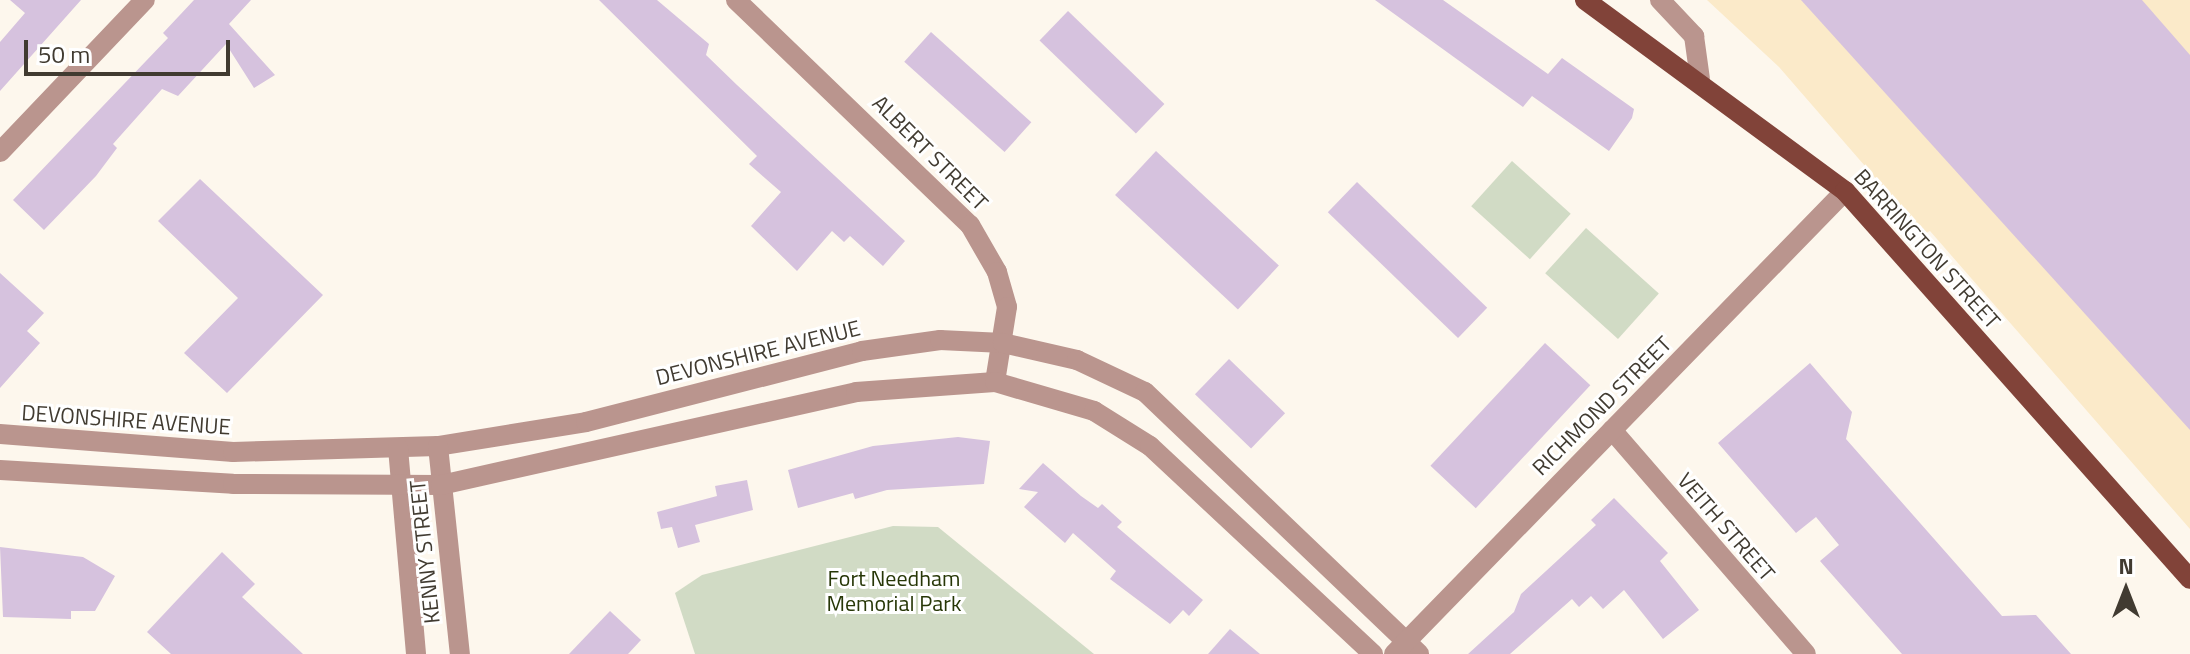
<!DOCTYPE html>
<html>
<head>
<meta charset="utf-8">
<style>
	body { margin:0 }
	#map { position:relative; width:2190px; height:654px; overflow:hidden; background:#fdf7ed; font-family:"Titillium Web",sans-serif }
	div>[style] { position:absolute }
	.built>* { inset:0; background:#fbeac9 }
	.green>* { inset:0; background:#d1dbc5; transform-origin:0 0 }
	.building>* { inset:0; background:#d6c2de; transform-origin:0 0 }
	.minor>* { height:20px; margin:-10px; padding:0 10px; transform-origin:10px; border-radius:10px; background:#ba958e }
	.major>* { height:20px; margin:-10px; padding:0 10px; transform-origin:10px; border-radius:10px; background:#814339 }
	span { translate:-50% -50%; white-space:nowrap; text-align:center; line-height:1.15; -webkit-text-stroke:6px #fff; paint-order:stroke }
	.street-label { font-size:22px; color:#413b31 }
	.park-label { font-size:22px; color:#273707 }
	.north { position:absolute; left:2086px; top:550px; width:80px; height:80px; -webkit-text-stroke:6px #fff; paint-order:stroke; rotate:0deg; font-size:22px; font-weight:700; line-height:32px; text-align:center; color:#413b31 }
	.north::after { content:''; display:block; margin:auto; width:28px; height:36px; background:#413b31; clip-path:polygon(50% 0,100% 100%,50% 72%,0 100%) }
	.scale { position:absolute; left:24px; top:40px; width:206px; height:36px; box-sizing:border-box; border:4px solid #413b31; border-top:0; padding-left:10px; font-size:24px; line-height:28px; white-space:nowrap; color:#413b31; -webkit-text-stroke:6px #fff; paint-order:stroke }
</style>
</head>
<body>
<div id="map">
	<div class="built">
		<i style="clip-path:polygon(1707px 0,2190px 0,2190px 529px,1930px 231px,1924px 234px,1779px 67px)"></i>
	</div>
	<div class="green">
		<i style="left:1512px;top:161px;width:79px;height:61px;rotate:42deg"></i>
		<i style="left:1586px;top:228px;width:98px;height:61px;rotate:42deg"></i>
		<i style="clip-path:polygon(893px 526px,938px 527px,1094px 654px,695px 654px,675px 593px,702px 575px)"></i>
	</div>
	<div class="building">
		<i style="clip-path:polygon(10px 0,81px 0,0 91px,0 42px,25px 13px)"></i>
		<i style="clip-path:polygon(194px 0,251px 0,229px 24px,275px 75px,254px 88px,226px 44px,178px 96px,162px 89px,113px 144px,117px 148px,96px 176px,44px 230px,13px 200px,168px 38px,163px 33px)"></i>
		<i style="clip-path:polygon(599px 0,657px 0,709px 44px,706px 55px,737px 85px,905px 241px,883px 266px,850px 236px,844px 242px,832px 231px,797px 271px,751px 226px,781px 192px,749px 164px,757px 156px)"></i>
		<i style="clip-path:polygon(1375px 0,1443px 0,1548px 74px,1562px 58px,1634px 109px,1632px 118px,1609px 151px,1532px 96px,1523px 107px)"></i>
		<i style="clip-path:polygon(1801px 0,2142px 0,2190px 55px,2190px 430px)"></i>
		<i style="left:1068px;top:11px;width:134px;height:41px;rotate:44deg"></i>
		<i style="left:931px;top:32px;width:135px;height:40px;rotate:42deg"></i>
		<i style="left:1156px;top:151px;width:168px;height:60px;rotate:43deg"></i>
		<i style="clip-path:polygon(200px 179px,323px 295px,227px 393px,184px 353px,238px 298px,158px 221px)"></i>
		<i style="left:1357px;top:182px;width:181px;height:42px;rotate:44deg"></i>
		<i style="clip-path:polygon(0 273px,44px 313px,27px 331px,40px 343px,0 388px)"></i>
		<i style="left:1545px;top:343px;width:62px;height:168px;rotate:43deg"></i>
		<i style="left:1229px;top:359px;width:78px;height:49px;rotate:44deg"></i>
		<i style="clip-path:polygon(1810px 363px,1852px 412px,1846px 439px,2002px 616px,2036px 615px,2071px 654px,1902px 654px,1820px 561px,1839px 545px,1816px 517px,1796px 533px,1718px 443px)"></i>
		<i style="clip-path:polygon(958px 437px,990px 441px,984px 484px,887px 490px,855px 499px,853px 493px,798px 508px,788px 470px,873px 446px)"></i>
		<i style="clip-path:polygon(1043px 463px,1081px 496px,1098px 508px,1102px 504px,1122px 522px,1117px 527px,1203px 600px,1189px 616px,1183px 610px,1170px 624px,1110px 579px,1116px 571px,1073px 533px,1065px 543px,1024px 507px,1038px 492px,1019px 489px)"></i>
		<i style="clip-path:polygon(747px 480px,753px 510px,695px 525px,700px 542px,678px 548px,672px 527px,661px 529px,657px 512px,717px 496px,715px 486px)"></i>
		<i style="clip-path:polygon(1614px 498px,1668px 553px,1660px 561px,1699px 610px,1663px 639px,1624px 590px,1603px 609px,1591px 596px,1579px 607px,1572px 599px,1510px 654px,1468px 654px,1514px 612px,1521px 594px,1596px 525px,1591px 520px)"></i>
		<i style="clip-path:polygon(0 547px,83px 557px,115px 576px,95px 611px,71px 611px,71px 619px,3px 617px)"></i>
		<i style="clip-path:polygon(222px 552px,255px 584px,242px 597px,303px 654px,171px 654px,147px 632px)"></i>
		<i style="clip-path:polygon(610px 611px,641px 640px,628px 654px,569px 654px)"></i>
		<i style="clip-path:polygon(1230px 629px,1260px 654px,1208px 654px)"></i>
	</div>
	<div class="minor">
		<i style="left:736px;top:0;width:325px;rotate:43.9deg"></i>
		<i style="left:970px;top:225px;width:54px;rotate:60.1deg"></i>
		<i style="left:997px;top:272px;width:36px;rotate:74deg"></i>
		<i style="left:1007px;top:307px;width:76px;rotate:99.1deg"></i>
		<i style="left:1660px;top:0;width:50px;rotate:46.6deg"></i>
		<i style="left:1694px;top:36px;width:43px;rotate:82.1deg"></i>
		<i style="left:0;top:152px;width:210px;rotate:-46.4deg"></i>
		<i style="left:1612px;top:430px;width:296px;rotate:49.1deg"></i>
		<i style="left:0;top:434px;width:234px;rotate:4.4deg"></i>
		<i style="left:233px;top:452px;width:205px;rotate:-1.7deg"></i>
		<i style="left:438px;top:446px;width:150px;rotate:-9.2deg"></i>
		<i style="left:586px;top:422px;width:285px;rotate:-14.4deg"></i>
		<i style="left:862px;top:351px;width:79px;rotate:-8deg"></i>
		<i style="left:940px;top:340px;width:63px;rotate:2.7deg"></i>
		<i style="left:1003px;top:343px;width:76px;rotate:12.9deg"></i>
		<i style="left:1077px;top:360px;width:75px;rotate:25.2deg"></i>
		<i style="left:1145px;top:392px;width:379px;rotate:43.7deg"></i>
		<i style="left:438px;top:446px;width:209px;rotate:84deg"></i>
		<i style="left:398px;top:448px;width:207px;rotate:85deg"></i>
		<i style="left:0;top:470px;width:233px;rotate:3.4deg"></i>
		<i style="left:233px;top:484px;width:208px;rotate:0.3deg"></i>
		<i style="left:441px;top:485px;width:425px;rotate:-12.6deg"></i>
		<i style="left:856px;top:392px;width:139px;rotate:-4.1deg"></i>
		<i style="left:995px;top:382px;width:103px;rotate:16.3deg"></i>
		<i style="left:1094px;top:411px;width:66px;rotate:32deg"></i>
		<i style="left:1150px;top:446px;width:305px;rotate:43deg"></i>
		<i style="left:1394px;top:654px;width:646px;rotate:-45.75deg"></i>
	</div>
	<div class="major">
		<i style="left:1585px;top:0;width:323px;rotate:36.3deg"></i>
		<i style="left:1845px;top:191px;width:519px;rotate:48.36deg"></i>
	</div>
	<div class="street-label">
		<span style="left:930px;top:153px;rotate:45deg">ALBERT STREET</span>
		<span style="left:1927px;top:249px;rotate:48deg">BARRINGTON STREET</span>
		<span style="left:758px;top:353px;rotate:-14deg">DEVONSHIRE AVENUE</span>
		<span style="left:1602px;top:406px;rotate:-45deg">RICHMOND STREET</span>
		<span style="left:126px;top:420px;rotate:4deg">DEVONSHIRE AVENUE</span>
		<span style="left:1726px;top:527px;rotate:49deg">VEITH STREET</span>
		<span style="left:425px;top:552px;rotate:-96deg">KENNY STREET</span>
	</div>
	<div class="park-label">
		<span style="left:894px;top:591px">Fort Needham<br>Memorial Park</span>
	</div>
	<div class="north">N</div>
	<div class="scale">50 m</div>
</div>
</body>
</html>
